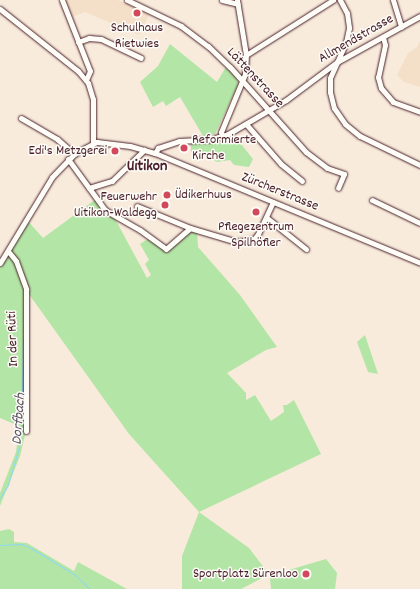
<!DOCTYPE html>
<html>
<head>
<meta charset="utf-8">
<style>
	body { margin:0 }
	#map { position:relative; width:420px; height:589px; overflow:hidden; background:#f8ebdb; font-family:Dekko,sans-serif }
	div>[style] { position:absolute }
	.built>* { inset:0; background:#f4dfc8 }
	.green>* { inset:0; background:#b3e6a6 }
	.stream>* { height:1px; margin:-0.5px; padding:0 0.5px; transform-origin:0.5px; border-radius:0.5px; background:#90d6f2 }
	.roads { filter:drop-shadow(0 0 1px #4a1f2b) drop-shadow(0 0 1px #4a1f2b) }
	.minor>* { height:5px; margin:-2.5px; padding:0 2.5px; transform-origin:2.5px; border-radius:2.5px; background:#fdfcf7 }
	.dots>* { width:11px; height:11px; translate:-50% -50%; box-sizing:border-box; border:2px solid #fdfcf7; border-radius:50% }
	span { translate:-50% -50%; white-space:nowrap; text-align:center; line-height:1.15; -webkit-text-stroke:3px #fdfcf7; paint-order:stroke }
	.poi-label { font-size:14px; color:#4a1f2b }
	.left { translate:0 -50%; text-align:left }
	.right { translate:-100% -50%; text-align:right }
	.street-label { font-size:14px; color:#4a1f2b }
	.water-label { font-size:15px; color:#5f5667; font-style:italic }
	.quarter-label { font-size:16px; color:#4a1f2b; font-weight:700 }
</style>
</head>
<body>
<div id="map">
	<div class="built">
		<i style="clip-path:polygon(65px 0,118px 0,150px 13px,139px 35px,85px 12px,72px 17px)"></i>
		<i style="clip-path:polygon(420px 41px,420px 87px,404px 82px,397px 75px,408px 53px,417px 47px)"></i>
	</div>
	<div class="green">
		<i style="clip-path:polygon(170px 44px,217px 82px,226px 67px,237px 79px,238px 85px,215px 134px,203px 136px,180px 97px,166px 106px,163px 101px,153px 107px,140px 82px,158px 66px)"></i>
		<i style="clip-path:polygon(233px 134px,253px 159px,249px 167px,234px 165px,230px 160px,217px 162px,206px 155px,206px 152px,191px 152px,191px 143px,194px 141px,214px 141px)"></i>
		<i style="clip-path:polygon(96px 199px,114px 217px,147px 278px,151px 275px,145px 264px,149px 260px,140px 244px,151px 237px,166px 249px,189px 231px,197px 230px,198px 247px,240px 295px,277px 347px,266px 350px,227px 373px,246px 393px,246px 400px,255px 395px,271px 421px,284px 412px,283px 405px,287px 405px,294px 400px,321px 454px,199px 512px,249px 548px,265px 569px,268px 575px,241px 589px,182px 589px,182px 556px,199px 512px,129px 434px,26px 290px,26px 431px,20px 456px,0 506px,0 493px,16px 452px,19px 426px,0 418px,0 263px,27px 220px,43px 238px)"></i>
		<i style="clip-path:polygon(365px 335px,378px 374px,368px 372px,357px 342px)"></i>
		<i style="clip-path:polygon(9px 529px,14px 532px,14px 542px,27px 543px,74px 571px,78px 562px,127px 589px,0 589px,0 531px)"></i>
		<i style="clip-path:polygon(326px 559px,337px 573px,335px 589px,271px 589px,270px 578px,272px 575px)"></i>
	</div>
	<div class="stream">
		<i style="left:0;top:498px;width:15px;rotate:-58deg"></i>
		<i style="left:8px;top:485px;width:47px;rotate:-73.9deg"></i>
		<i style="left:21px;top:440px;width:104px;rotate:-88.9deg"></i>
		<i style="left:0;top:545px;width:21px;rotate:-3deg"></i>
		<i style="left:21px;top:544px;width:11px;rotate:22deg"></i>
		<i style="left:31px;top:548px;width:52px;rotate:31.5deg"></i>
		<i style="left:75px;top:575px;width:21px;rotate:43deg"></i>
	</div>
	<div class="roads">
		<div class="minor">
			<i style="left:62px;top:0;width:76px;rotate:68.5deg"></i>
			<i style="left:90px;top:71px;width:10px;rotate:114deg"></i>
			<i style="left:127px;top:0;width:60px;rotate:25.7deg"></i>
			<i style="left:181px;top:26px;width:34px;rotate:37deg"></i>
			<i style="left:208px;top:46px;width:30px;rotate:44deg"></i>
			<i style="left:230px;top:67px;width:114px;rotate:48.2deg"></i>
			<i style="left:306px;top:152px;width:26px;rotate:37deg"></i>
			<i style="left:327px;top:168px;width:18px;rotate:19deg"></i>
			<i style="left:344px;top:174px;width:15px;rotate:113deg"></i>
			<i style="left:222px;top:0;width:16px;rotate:14deg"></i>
			<i style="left:340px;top:0;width:15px;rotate:62deg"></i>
			<i style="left:347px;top:13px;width:15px;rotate:82deg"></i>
			<i style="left:349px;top:28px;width:14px;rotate:102deg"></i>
			<i style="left:346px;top:42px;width:39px;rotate:114deg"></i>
			<i style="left:330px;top:78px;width:14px;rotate:90deg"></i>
			<i style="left:330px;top:92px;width:16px;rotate:76deg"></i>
			<i style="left:334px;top:108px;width:19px;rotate:55deg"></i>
			<i style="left:345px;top:124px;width:19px;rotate:39deg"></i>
			<i style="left:360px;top:136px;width:67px;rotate:25.8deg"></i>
			<i style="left:393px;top:0;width:28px;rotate:73deg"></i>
			<i style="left:0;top:9px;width:100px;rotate:38.5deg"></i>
			<i style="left:78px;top:71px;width:16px;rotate:50deg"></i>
			<i style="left:88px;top:83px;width:17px;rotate:73deg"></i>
			<i style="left:93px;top:99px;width:43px;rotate:90deg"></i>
			<i style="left:383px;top:37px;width:8px;rotate:76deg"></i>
			<i style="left:385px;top:45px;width:33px;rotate:102deg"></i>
			<i style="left:378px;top:77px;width:11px;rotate:75deg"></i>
			<i style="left:381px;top:88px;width:18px;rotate:49deg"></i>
			<i style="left:393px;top:102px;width:29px;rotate:20deg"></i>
			<i style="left:78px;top:42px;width:12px;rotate:-20deg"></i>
			<i style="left:89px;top:38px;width:12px;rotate:5deg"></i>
			<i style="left:101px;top:39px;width:44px;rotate:25.4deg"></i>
			<i style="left:246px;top:55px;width:103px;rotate:-32.3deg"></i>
			<i style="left:21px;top:118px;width:42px;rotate:30.3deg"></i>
			<i style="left:57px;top:139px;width:23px;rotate:41deg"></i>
			<i style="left:246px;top:124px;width:53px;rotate:48.8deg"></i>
			<i style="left:281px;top:164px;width:27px;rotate:39deg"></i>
			<i style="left:222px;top:136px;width:4px;rotate:-104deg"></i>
			<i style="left:221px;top:132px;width:63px;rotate:-67.5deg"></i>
			<i style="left:245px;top:74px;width:19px;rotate:-87deg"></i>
			<i style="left:246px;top:55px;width:56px;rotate:-99.3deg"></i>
			<i style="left:155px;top:153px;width:6px;rotate:-59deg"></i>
			<i style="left:158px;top:148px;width:22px;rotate:-18deg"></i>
			<i style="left:179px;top:141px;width:33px;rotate:-3deg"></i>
			<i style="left:212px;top:139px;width:17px;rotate:-17deg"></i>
			<i style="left:228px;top:134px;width:67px;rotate:-30.4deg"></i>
			<i style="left:286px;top:100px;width:64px;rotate:-36.7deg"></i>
			<i style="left:337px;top:62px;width:95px;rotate:-29deg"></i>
			<i style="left:68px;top:159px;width:63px;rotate:54deg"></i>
			<i style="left:105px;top:210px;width:40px;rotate:29.7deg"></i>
			<i style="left:140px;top:230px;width:32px;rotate:36deg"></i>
			<i style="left:166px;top:249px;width:32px;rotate:-41deg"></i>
			<i style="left:89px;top:188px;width:24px;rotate:-17deg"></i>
			<i style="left:112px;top:181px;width:45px;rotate:-44.1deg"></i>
			<i style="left:372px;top:200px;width:53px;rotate:25.6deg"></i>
			<i style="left:137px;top:206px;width:57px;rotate:22.5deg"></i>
			<i style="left:190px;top:228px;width:49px;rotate:16.6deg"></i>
			<i style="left:237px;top:242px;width:17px;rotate:-10deg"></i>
			<i style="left:254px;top:239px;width:6px;rotate:-51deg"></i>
			<i style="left:258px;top:234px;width:35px;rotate:-65deg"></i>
			<i style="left:267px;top:218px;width:50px;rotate:38.5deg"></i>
			<i style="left:8px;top:251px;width:13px;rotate:51deg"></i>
			<i style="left:16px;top:261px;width:30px;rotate:70deg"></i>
			<i style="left:26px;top:289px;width:142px;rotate:90deg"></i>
			<i style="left:0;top:263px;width:100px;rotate:-58.8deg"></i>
			<i style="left:52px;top:177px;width:32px;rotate:-46deg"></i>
			<i style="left:74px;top:154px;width:26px;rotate:-28deg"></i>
			<i style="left:97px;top:142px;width:33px;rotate:7deg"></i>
			<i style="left:130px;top:146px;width:26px;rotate:16deg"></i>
			<i style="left:155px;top:153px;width:287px;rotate:22.5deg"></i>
		</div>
	</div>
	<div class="dots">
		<i style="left:137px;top:13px;background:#d1495b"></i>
		<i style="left:184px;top:148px;background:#d1495b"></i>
		<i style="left:115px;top:151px;background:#d1495b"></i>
		<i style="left:167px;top:195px;background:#d1495b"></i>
		<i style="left:165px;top:205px;background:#d1495b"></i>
		<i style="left:256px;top:212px;background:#d1495b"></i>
		<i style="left:306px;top:574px;background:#d1495b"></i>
	</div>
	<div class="poi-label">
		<span style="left:137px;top:36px">Schulhaus<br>Rietwies</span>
		<span class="left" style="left:192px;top:148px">Reformierte<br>Kirche</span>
		<span class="right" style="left:107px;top:151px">Edi's Metzgerei</span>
		<span class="left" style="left:175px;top:195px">Üdikerhuus</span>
		<span class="right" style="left:157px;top:205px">Feuerwehr<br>Uitikon-Waldegg</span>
		<span style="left:256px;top:235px">Pflegezentrum<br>Spilhöfler</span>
		<span class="right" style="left:298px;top:574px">Sportplatz Sürenloo</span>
	</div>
	<div class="street-label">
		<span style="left:356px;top:39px;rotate:-30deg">Allmendstrasse</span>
		<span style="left:255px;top:78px;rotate:47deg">Lättenstrasse</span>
		<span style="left:280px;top:192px;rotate:22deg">Zürcherstrasse</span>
		<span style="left:13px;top:339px;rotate:-92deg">In der Rüti</span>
	</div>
	<div class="water-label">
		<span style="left:20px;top:419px;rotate:-86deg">Dorfbach</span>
	</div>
	<div class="quarter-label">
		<span style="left:147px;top:167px">Uitikon</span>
	</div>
</div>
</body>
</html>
